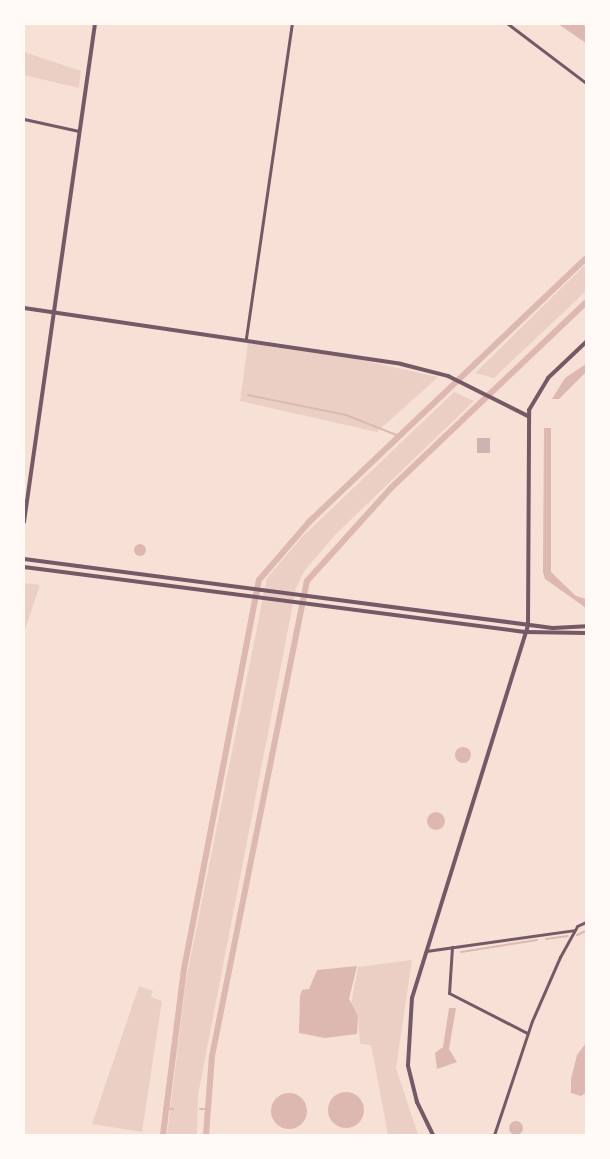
<!DOCTYPE html>
<html>
<head>
<meta charset="utf-8">
<style>
	body { margin:0 }
	#map { position:relative; width:610px; height:1159px; overflow:hidden; background:#f7e1d7; font-family:Jost,sans-serif }
	div>[style] { position:absolute }
	.green>* { inset:0; background:#ebcfc5 }
	.water>* { inset:0; background:#dcb8b0 }
	.round { border-radius:50% }
	.stream>* { height:2px; margin:-1px; padding:0 1px; transform-origin:1px; border-radius:1px; background:#dcb8b0 }
	.canal>* { height:6px; margin:-3px; padding:0 3px; transform-origin:3px; border-radius:3px; background:#dcb8b0 }
	.building>* { inset:0; background:#ccb4b1; transform-origin:0 0 }
	.minor>* { height:3px; margin:-1.5px; padding:0 1.5px; transform-origin:1.5px; border-radius:1.5px; background:#755966 }
	.tertiary>* { height:4px; margin:-2px; padding:0 2px; transform-origin:2px; border-radius:2px; background:#755966 }
	span { translate:-50% -50%; white-space:nowrap; text-align:center; line-height:1.15; -webkit-text-stroke:4px #fffaf5; paint-order:stroke }
	.frame { position:absolute; inset:0; border:25px solid #fffaf5; pointer-events:none }
</style>
</head>
<body>
<div id="map">
	<div class="green">
		<i style="clip-path:polygon(24px 52px,81px 71px,79px 88px,24px 75px)"></i>
		<i style="clip-path:polygon(586px 264px,586px 291px,494px 378px,475px 373px)"></i>
		<i style="clip-path:polygon(248px 343px,362px 360px,438px 377px,377px 432px,240px 401px)"></i>
		<i style="clip-path:polygon(454px 392px,474px 401px,336px 534px,305px 570px,296px 588px,198px 1095px,197px 1135px,167px 1135px,186px 980px,267px 578px,301px 538px)"></i>
		<i style="clip-path:polygon(24px 583px,40px 585px,24px 633px)"></i>
		<i style="clip-path:polygon(412px 960px,396px 1068px,418px 1135px,388px 1135px,371px 1045px,360px 1044px,358px 1016px,351px 1004px,358px 967px)"></i>
		<i style="clip-path:polygon(139px 986px,153px 991px,151px 997px,162px 1001px,142px 1132px,92px 1124px)"></i>
	</div>
	<div class="water">
		<i style="clip-path:polygon(558px 24px,582px 24px,586px 27px,586px 43px)"></i>
		<i style="clip-path:polygon(586px 364px,586px 372px,559px 399px,552px 399px,565px 378px)"></i>
		<i style="clip-path:polygon(544px 428px,551px 428px,551px 572px,576px 596px,586px 599px,586px 608px,545px 579px,543px 572px)"></i>
		<i class="round" style="left:134px;top:544px;width:12px;height:12px"></i>
		<i class="round" style="left:455px;top:747px;width:16px;height:16px"></i>
		<i class="round" style="left:427px;top:812px;width:18px;height:18px"></i>
		<i style="clip-path:polygon(357px 966px,349px 999px,358px 1016px,357px 1034px,325px 1038px,299px 1033px,300px 996px,302px 990px,309px 989px,317px 970px)"></i>
		<i style="clip-path:polygon(449px 1008px,456px 1008px,449px 1049px,457px 1062px,437px 1069px,435px 1053px,443px 1047px)"></i>
		<i style="clip-path:polygon(586px 1043px,586px 1093px,581px 1096px,571px 1093px,571px 1079px,577px 1055px)"></i>
		<i class="round" style="left:328px;top:1092px;width:36px;height:36px"></i>
		<i class="round" style="left:271px;top:1093px;width:36px;height:36px"></i>
		<i class="round" style="left:509px;top:1121px;width:14px;height:14px"></i>
	</div>
	<div class="stream">
		<i style="left:248px;top:395px;width:100px;rotate:11.5deg"></i>
		<i style="left:346px;top:415px;width:57px;rotate:21.6deg"></i>
		<i style="left:577px;top:935px;width:10px;rotate:-24deg"></i>
		<i style="left:546px;top:939px;width:22px;rotate:-8deg"></i>
		<i style="left:461px;top:952px;width:77px;rotate:-9deg"></i>
		<i style="left:164px;top:1108px;width:9px;rotate:6deg"></i>
		<i style="left:200px;top:1109px;width:7px"></i>
	</div>
	<div class="canal">
		<i style="left:163px;top:1135px;width:167px;rotate:-82.8deg"></i>
		<i style="left:184px;top:969px;width:396px;rotate:-79.1deg"></i>
		<i style="left:259px;top:580px;width:77px;rotate:-49.2deg"></i>
		<i style="left:309px;top:522px;width:383px;rotate:-43.6deg"></i>
		<i style="left:206px;top:1135px;width:79px;rotate:-85.7deg"></i>
		<i style="left:212px;top:1056px;width:484px;rotate:-78.7deg"></i>
		<i style="left:307px;top:581px;width:125px;rotate:-47.9deg"></i>
		<i style="left:391px;top:488px;width:269px;rotate:-43.6deg"></i>
	</div>
	<div class="building">
		<i style="left:477px;top:438px;width:13px;height:15px"></i>
	</div>
	<div class="minor">
		<i style="left:508px;top:24px;width:98px;rotate:37.1deg"></i>
		<i style="left:24px;top:119px;width:56px;rotate:12.3deg"></i>
		<i style="left:246px;top:338px;width:317px;rotate:-81.7deg"></i>
		<i style="left:452px;top:947px;width:46px;rotate:93.7deg"></i>
		<i style="left:449px;top:993px;width:88px;rotate:27.1deg"></i>
		<i style="left:426px;top:951px;width:150px;rotate:-8deg"></i>
		<i style="left:494px;top:1135px;width:120px;rotate:-71.6deg"></i>
		<i style="left:532px;top:1021px;width:70px;rotate:-66.4deg"></i>
		<i style="left:560px;top:957px;width:35px;rotate:-61deg"></i>
		<i style="left:577px;top:926px;width:10px;rotate:-24deg"></i>
	</div>
	<div class="tertiary">
		<i style="left:24px;top:308px;width:381px;rotate:8.4deg"></i>
		<i style="left:401px;top:364px;width:49px;rotate:14.3deg"></i>
		<i style="left:448px;top:376px;width:89px;rotate:26.6deg"></i>
		<i style="left:24px;top:522px;width:503px;rotate:-81.89deg"></i>
		<i style="left:24px;top:559px;width:533px;rotate:7.43deg"></i>
		<i style="left:553px;top:628px;width:33px;rotate:-3deg"></i>
		<i style="left:24px;top:567px;width:505px;rotate:7.39deg"></i>
		<i style="left:525px;top:632px;width:61px;rotate:0.9deg"></i>
		<i style="left:433px;top:1135px;width:37px;rotate:-116deg"></i>
		<i style="left:417px;top:1102px;width:38px;rotate:-104deg"></i>
		<i style="left:408px;top:1065px;width:67px;rotate:-86.6deg"></i>
		<i style="left:412px;top:998px;width:391px;rotate:-72.7deg"></i>
		<i style="left:528px;top:625px;width:215px;rotate:-89.7deg"></i>
		<i style="left:529px;top:410px;width:37px;rotate:-59deg"></i>
		<i style="left:548px;top:378px;width:52px;rotate:-43.5deg"></i>
	</div>
	<div class="frame"></div>
</div>
</body>
</html>
